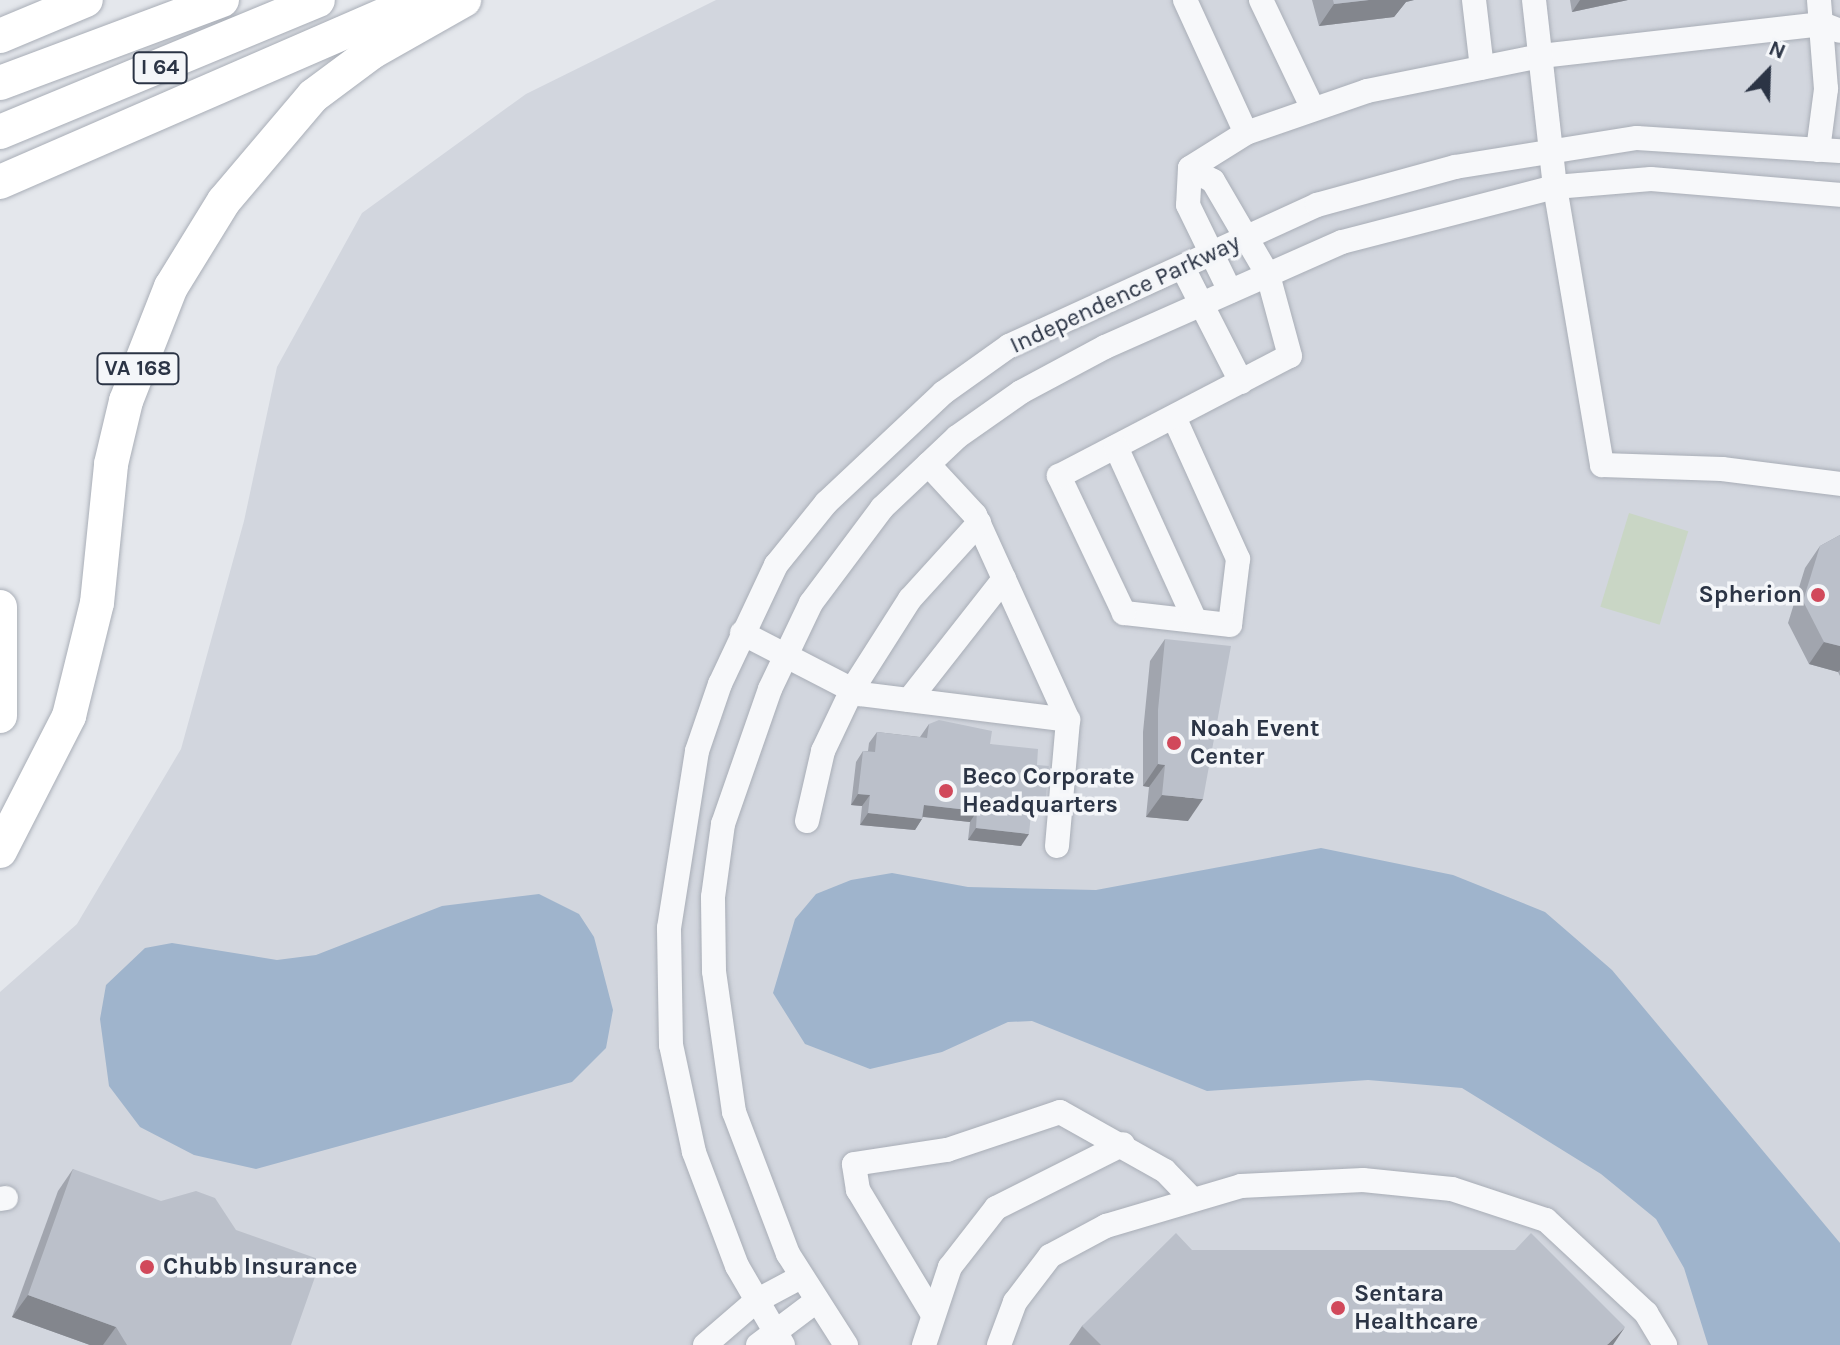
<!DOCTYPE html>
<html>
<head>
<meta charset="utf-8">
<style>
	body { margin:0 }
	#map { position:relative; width:1840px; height:1345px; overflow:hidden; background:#e4e7ec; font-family:Karla,sans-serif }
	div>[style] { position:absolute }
	.built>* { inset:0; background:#d2d6de }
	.green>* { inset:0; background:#c9d6c5; transform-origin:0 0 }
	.water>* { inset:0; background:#9fb4cc }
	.roads { filter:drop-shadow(0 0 2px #a9aeb7) drop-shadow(0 0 2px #a9aeb7) }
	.minor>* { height:24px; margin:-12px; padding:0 12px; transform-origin:12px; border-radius:12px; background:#f7f8fa }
	.highway>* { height:34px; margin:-17px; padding:0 17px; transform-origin:17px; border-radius:17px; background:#fff }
	.wall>* { inset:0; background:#a1a5ae }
	.shaded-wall>* { inset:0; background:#83868d }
	.building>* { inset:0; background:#bbc0ca }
	.dots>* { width:22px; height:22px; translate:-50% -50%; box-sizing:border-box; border:4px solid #f4f6f9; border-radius:50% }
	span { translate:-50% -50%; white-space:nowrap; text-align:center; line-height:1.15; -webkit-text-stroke:7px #f4f6f9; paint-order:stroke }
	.shield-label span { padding:2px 6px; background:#f4f6f9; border:2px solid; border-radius:6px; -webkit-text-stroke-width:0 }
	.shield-label { font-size:22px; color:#2b3445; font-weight:700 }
	.street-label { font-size:24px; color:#2b3445 }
	.poi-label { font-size:24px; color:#2b3445; font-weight:700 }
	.right { translate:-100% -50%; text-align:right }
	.left { translate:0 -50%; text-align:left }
	.north { position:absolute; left:1728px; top:32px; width:80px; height:80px; -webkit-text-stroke:6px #f4f6f9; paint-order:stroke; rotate:23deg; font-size:22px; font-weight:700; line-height:32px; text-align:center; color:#2b3445 }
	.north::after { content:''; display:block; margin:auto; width:28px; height:36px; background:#2b3445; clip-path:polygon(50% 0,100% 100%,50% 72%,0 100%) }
</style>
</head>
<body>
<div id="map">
	<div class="built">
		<i style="clip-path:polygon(716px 0,1840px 0,1840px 1345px,0 1345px,0 992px,77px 924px,181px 749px,244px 521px,277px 367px,362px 213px,526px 94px)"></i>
	</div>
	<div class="green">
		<i style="left:1629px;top:513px;width:62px;height:98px;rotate:17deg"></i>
	</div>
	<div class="water">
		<i style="clip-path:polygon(1321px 848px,1453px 875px,1545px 912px,1612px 970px,1840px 1243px,1840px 1345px,1708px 1345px,1684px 1268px,1656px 1219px,1601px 1174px,1462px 1088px,1368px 1080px,1207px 1091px,1032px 1021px,1008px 1022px,942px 1052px,870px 1069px,805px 1044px,773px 993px,795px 919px,816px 894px,851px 880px,892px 873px,968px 887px,1096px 890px)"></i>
		<i style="clip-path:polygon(539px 894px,579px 914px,594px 937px,613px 1010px,606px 1048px,572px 1082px,256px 1169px,194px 1155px,140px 1127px,109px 1086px,100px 1019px,106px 985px,145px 948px,172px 943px,277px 960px,316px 955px,442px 906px)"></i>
	</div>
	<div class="roads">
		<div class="minor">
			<i style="left:1185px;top:0;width:146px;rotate:65.4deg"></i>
			<i style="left:1246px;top:133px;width:128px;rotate:-19.1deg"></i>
			<i style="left:1367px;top:91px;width:177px;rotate:-11.4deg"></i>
			<i style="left:1541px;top:56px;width:283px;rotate:-6.5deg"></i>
			<i style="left:1822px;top:24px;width:19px;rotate:21deg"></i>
			<i style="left:1261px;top:0;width:119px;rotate:64.5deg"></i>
			<i style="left:1474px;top:0;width:68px;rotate:83.3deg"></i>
			<i style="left:1534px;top:0;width:188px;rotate:83.6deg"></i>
			<i style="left:1555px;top:187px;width:282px;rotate:80.4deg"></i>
			<i style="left:1602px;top:465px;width:120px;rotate:1.9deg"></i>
			<i style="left:1722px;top:469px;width:119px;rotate:7.2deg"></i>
			<i style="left:1818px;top:150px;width:62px;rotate:-82.5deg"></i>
			<i style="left:1826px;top:89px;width:89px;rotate:-94.5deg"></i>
			<i style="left:1190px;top:168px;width:66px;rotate:-32deg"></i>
			<i style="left:1183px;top:268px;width:128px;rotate:63deg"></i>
			<i style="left:1174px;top:417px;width:156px;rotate:65.7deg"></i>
			<i style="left:1238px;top:559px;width:66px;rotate:96.9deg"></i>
			<i style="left:1230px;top:625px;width:107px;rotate:-173.5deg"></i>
			<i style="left:1124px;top:613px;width:152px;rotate:-115.4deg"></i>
			<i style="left:1059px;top:476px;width:260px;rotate:-27.5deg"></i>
			<i style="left:1290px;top:356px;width:84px;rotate:-105.2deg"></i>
			<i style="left:1268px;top:275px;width:109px;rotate:-120.3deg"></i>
			<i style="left:1213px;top:181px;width:26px;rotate:-151deg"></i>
			<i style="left:1190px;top:168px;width:37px;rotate:93deg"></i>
			<i style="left:1188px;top:205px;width:96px;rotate:64deg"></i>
			<i style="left:1116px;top:447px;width:190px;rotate:65.5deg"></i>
			<i style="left:742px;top:633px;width:133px;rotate:27.3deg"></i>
			<i style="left:860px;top:694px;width:210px;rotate:7.1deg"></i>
			<i style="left:1068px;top:720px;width:225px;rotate:-114.4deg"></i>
			<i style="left:975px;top:515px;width:69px;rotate:-132.7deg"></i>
			<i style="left:909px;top:700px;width:154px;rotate:-51.9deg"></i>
			<i style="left:807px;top:821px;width:72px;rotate:-77.1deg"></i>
			<i style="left:823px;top:751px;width:68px;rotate:-64.6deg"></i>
			<i style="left:852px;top:690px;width:108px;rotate:-57.5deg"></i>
			<i style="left:910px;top:599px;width:103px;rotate:-47.8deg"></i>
			<i style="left:1057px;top:846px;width:126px;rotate:-85deg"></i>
			<i style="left:0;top:1199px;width:6px;rotate:-9deg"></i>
			<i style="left:932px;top:1313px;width:144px;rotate:-121deg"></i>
			<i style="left:858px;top:1190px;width:26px;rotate:-99deg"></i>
			<i style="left:854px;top:1164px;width:94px;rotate:-8.6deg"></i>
			<i style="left:947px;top:1150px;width:119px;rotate:-18.6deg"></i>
			<i style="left:1060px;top:1112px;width:120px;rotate:29.3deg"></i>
			<i style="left:1165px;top:1171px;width:36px;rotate:46deg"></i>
			<i style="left:705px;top:1345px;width:67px;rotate:-40.8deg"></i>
			<i style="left:756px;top:1301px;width:51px;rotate:-28.1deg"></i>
			<i style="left:758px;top:1345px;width:71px;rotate:-37deg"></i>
			<i style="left:783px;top:1345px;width:91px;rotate:-120.2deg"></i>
			<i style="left:737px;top:1266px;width:122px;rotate:-110.7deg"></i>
			<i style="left:694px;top:1152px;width:109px;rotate:-102.1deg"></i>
			<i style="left:671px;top:1045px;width:117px;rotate:-91deg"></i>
			<i style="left:669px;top:928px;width:179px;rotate:-81deg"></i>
			<i style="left:697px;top:751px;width:71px;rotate:-71.1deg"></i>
			<i style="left:720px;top:684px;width:132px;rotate:-64.8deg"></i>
			<i style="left:776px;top:565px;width:80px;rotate:-51.1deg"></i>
			<i style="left:826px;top:503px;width:161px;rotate:-43.2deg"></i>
			<i style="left:943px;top:393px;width:81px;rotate:-35.5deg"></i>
			<i style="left:1009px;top:346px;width:339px;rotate:-24.6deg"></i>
			<i style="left:1317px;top:205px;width:143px;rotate:-15.4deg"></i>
			<i style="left:1455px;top:167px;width:184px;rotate:-9.1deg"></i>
			<i style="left:1637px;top:138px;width:203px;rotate:3.7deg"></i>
			<i style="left:846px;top:1345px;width:108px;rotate:-122.5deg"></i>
			<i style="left:788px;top:1254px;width:152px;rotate:-110.8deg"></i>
			<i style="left:734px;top:1112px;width:142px;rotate:-98.1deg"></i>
			<i style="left:714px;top:971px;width:74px;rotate:-90.8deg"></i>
			<i style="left:713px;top:897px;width:74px;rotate:-82.2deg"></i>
			<i style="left:723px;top:824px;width:143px;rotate:-70.8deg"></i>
			<i style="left:770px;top:689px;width:95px;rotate:-64.5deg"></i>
			<i style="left:811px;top:603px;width:119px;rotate:-53.2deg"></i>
			<i style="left:882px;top:508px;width:103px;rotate:-43.4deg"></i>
			<i style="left:957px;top:437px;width:78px;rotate:-35.1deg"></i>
			<i style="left:1021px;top:392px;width:95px;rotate:-28.2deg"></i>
			<i style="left:1105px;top:347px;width:259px;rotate:-23.9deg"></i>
			<i style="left:1342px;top:242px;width:220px;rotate:-14.5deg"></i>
			<i style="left:1555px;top:187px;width:96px;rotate:-4.8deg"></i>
			<i style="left:1651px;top:179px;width:190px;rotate:4.8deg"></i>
			<i style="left:924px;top:1345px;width:82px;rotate:-71.6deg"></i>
			<i style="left:950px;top:1267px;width:75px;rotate:-52.1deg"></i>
			<i style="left:996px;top:1208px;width:142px;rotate:-26.7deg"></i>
			<i style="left:999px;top:1345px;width:46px;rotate:-69.6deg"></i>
			<i style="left:1015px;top:1302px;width:58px;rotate:-52.7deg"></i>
			<i style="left:1050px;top:1256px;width:64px;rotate:-28.2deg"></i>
			<i style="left:1106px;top:1226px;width:141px;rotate:-16.5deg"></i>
			<i style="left:1241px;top:1186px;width:122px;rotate:-2.8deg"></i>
			<i style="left:1363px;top:1180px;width:89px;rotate:5.8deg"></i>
			<i style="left:1452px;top:1189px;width:99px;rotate:18.3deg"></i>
			<i style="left:1546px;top:1220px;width:137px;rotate:42.9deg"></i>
			<i style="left:1646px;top:1313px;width:37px;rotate:59deg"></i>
		</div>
		<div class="highway">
			<i style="left:0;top:36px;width:93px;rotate:-22.7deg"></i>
			<i style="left:0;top:83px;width:237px;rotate:-20.5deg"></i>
			<i style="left:0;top:132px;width:344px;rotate:-22.5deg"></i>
			<i style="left:0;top:182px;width:457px;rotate:-23.5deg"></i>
			<i style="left:0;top:607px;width:109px;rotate:90deg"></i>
			<i style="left:0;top:851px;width:152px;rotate:-62.9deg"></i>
			<i style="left:69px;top:716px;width:116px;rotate:-76.1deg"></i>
			<i style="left:97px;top:603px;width:140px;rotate:-84.2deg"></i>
			<i style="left:111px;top:464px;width:65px;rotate:-76.6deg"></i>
			<i style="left:126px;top:401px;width:123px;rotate:-68.5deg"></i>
			<i style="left:171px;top:287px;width:101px;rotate:-58.4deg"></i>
			<i style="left:224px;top:201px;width:138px;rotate:-49.7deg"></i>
			<i style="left:313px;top:96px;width:74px;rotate:-36.7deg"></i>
			<i style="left:372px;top:52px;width:106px;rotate:-29.5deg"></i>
		</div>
	</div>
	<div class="wall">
		<i style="clip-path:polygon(1312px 0,1414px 0,1406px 2px,1394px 17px,1319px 26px)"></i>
		<i style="clip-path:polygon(1570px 0,1628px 0,1572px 12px)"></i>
		<i style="clip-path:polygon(1840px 535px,1840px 676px,1838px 672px,1809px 664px,1788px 623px,1805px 568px,1820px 546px)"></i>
		<i style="clip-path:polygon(1165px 639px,1188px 821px,1146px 817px,1149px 787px,1143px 786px,1143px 732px,1150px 661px)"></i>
		<i style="clip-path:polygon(929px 724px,990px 744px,1037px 765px,1045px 806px,1037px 817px,1031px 817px,1021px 846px,968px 840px,970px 822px,923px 817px,915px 830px,860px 825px,862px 806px,851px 805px,856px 762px,863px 751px,868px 751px,869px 743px,877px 732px,920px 737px)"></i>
		<i style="clip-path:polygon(73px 1169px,291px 1345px,90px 1345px,12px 1317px,58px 1191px)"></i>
		<i style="clip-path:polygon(1192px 1250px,1613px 1345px,1069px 1345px,1082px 1326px)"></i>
	</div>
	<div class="shaded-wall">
		<i style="clip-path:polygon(1369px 0,1414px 0,1406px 2px,1394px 17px,1319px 26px,1334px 4px)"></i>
		<i style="clip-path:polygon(1580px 0,1628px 0,1572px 12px)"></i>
		<i style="clip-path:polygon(1824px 642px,1840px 646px,1840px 670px,1838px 672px,1809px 664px)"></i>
		<i style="clip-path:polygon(1158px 764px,1165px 765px,1149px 787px,1143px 786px)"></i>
		<i style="clip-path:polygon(858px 794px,870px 795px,862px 806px,851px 805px)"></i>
		<i style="clip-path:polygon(1162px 795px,1203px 799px,1188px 821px,1146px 817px)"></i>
		<i style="clip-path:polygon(1032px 804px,1045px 806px,1037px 817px,1025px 816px)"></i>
		<i style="clip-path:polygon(924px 805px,977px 811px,970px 822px,916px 816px)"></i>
		<i style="clip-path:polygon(868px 813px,922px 819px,915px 830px,860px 825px)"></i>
		<i style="clip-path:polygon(976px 828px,1029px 834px,1021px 846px,968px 840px)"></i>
		<i style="clip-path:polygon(28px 1295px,116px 1327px,103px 1345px,90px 1345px,12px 1317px)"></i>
		<i style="clip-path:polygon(1625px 1327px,1613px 1345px,1607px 1345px)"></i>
	</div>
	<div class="building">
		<i style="clip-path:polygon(1333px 0,1369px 0,1334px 4px)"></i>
		<i style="clip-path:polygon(1840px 535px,1840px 646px,1824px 642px,1803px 601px,1820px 546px)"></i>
		<i style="clip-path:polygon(1165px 639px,1231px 646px,1203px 799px,1162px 795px,1165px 765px,1158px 764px,1158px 710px)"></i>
		<i style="clip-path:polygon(939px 720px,992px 731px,990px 744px,1038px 749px,1037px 765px,1049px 766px,1045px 806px,1032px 804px,1029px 834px,976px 828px,977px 811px,924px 805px,922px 819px,868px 813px,870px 795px,858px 794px,863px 751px,875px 752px,877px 732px,927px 738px,929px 724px)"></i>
		<i style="clip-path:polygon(73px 1169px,161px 1201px,196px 1191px,215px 1198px,236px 1230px,321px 1260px,291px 1345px,127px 1345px,116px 1327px,28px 1295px)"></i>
		<i style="clip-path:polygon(1176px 1233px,1192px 1250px,1515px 1250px,1531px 1233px,1625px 1327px,1607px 1345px,1101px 1345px,1082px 1326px)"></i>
	</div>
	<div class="dots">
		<i style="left:1818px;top:595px;background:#d1495b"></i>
		<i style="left:1174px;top:743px;background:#d1495b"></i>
		<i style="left:946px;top:791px;background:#d1495b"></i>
		<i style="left:147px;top:1267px;background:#d1495b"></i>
		<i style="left:1338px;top:1308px;background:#d1495b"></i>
	</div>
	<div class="shield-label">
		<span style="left:160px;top:68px">I 64</span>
		<span style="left:138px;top:369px">VA 168</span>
	</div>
	<div class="street-label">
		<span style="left:1125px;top:294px;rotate:-25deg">Independence Parkway</span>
	</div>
	<div class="poi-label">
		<span class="right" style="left:1802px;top:595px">Spherion</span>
		<span class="left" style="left:1190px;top:743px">Noah Event<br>Center</span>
		<span class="left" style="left:962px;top:791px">Beco Corporate<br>Headquarters</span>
		<span class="left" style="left:163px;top:1267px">Chubb Insurance</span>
		<span class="left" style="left:1354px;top:1308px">Sentara<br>Healthcare</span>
	</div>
	<div class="north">N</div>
</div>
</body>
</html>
